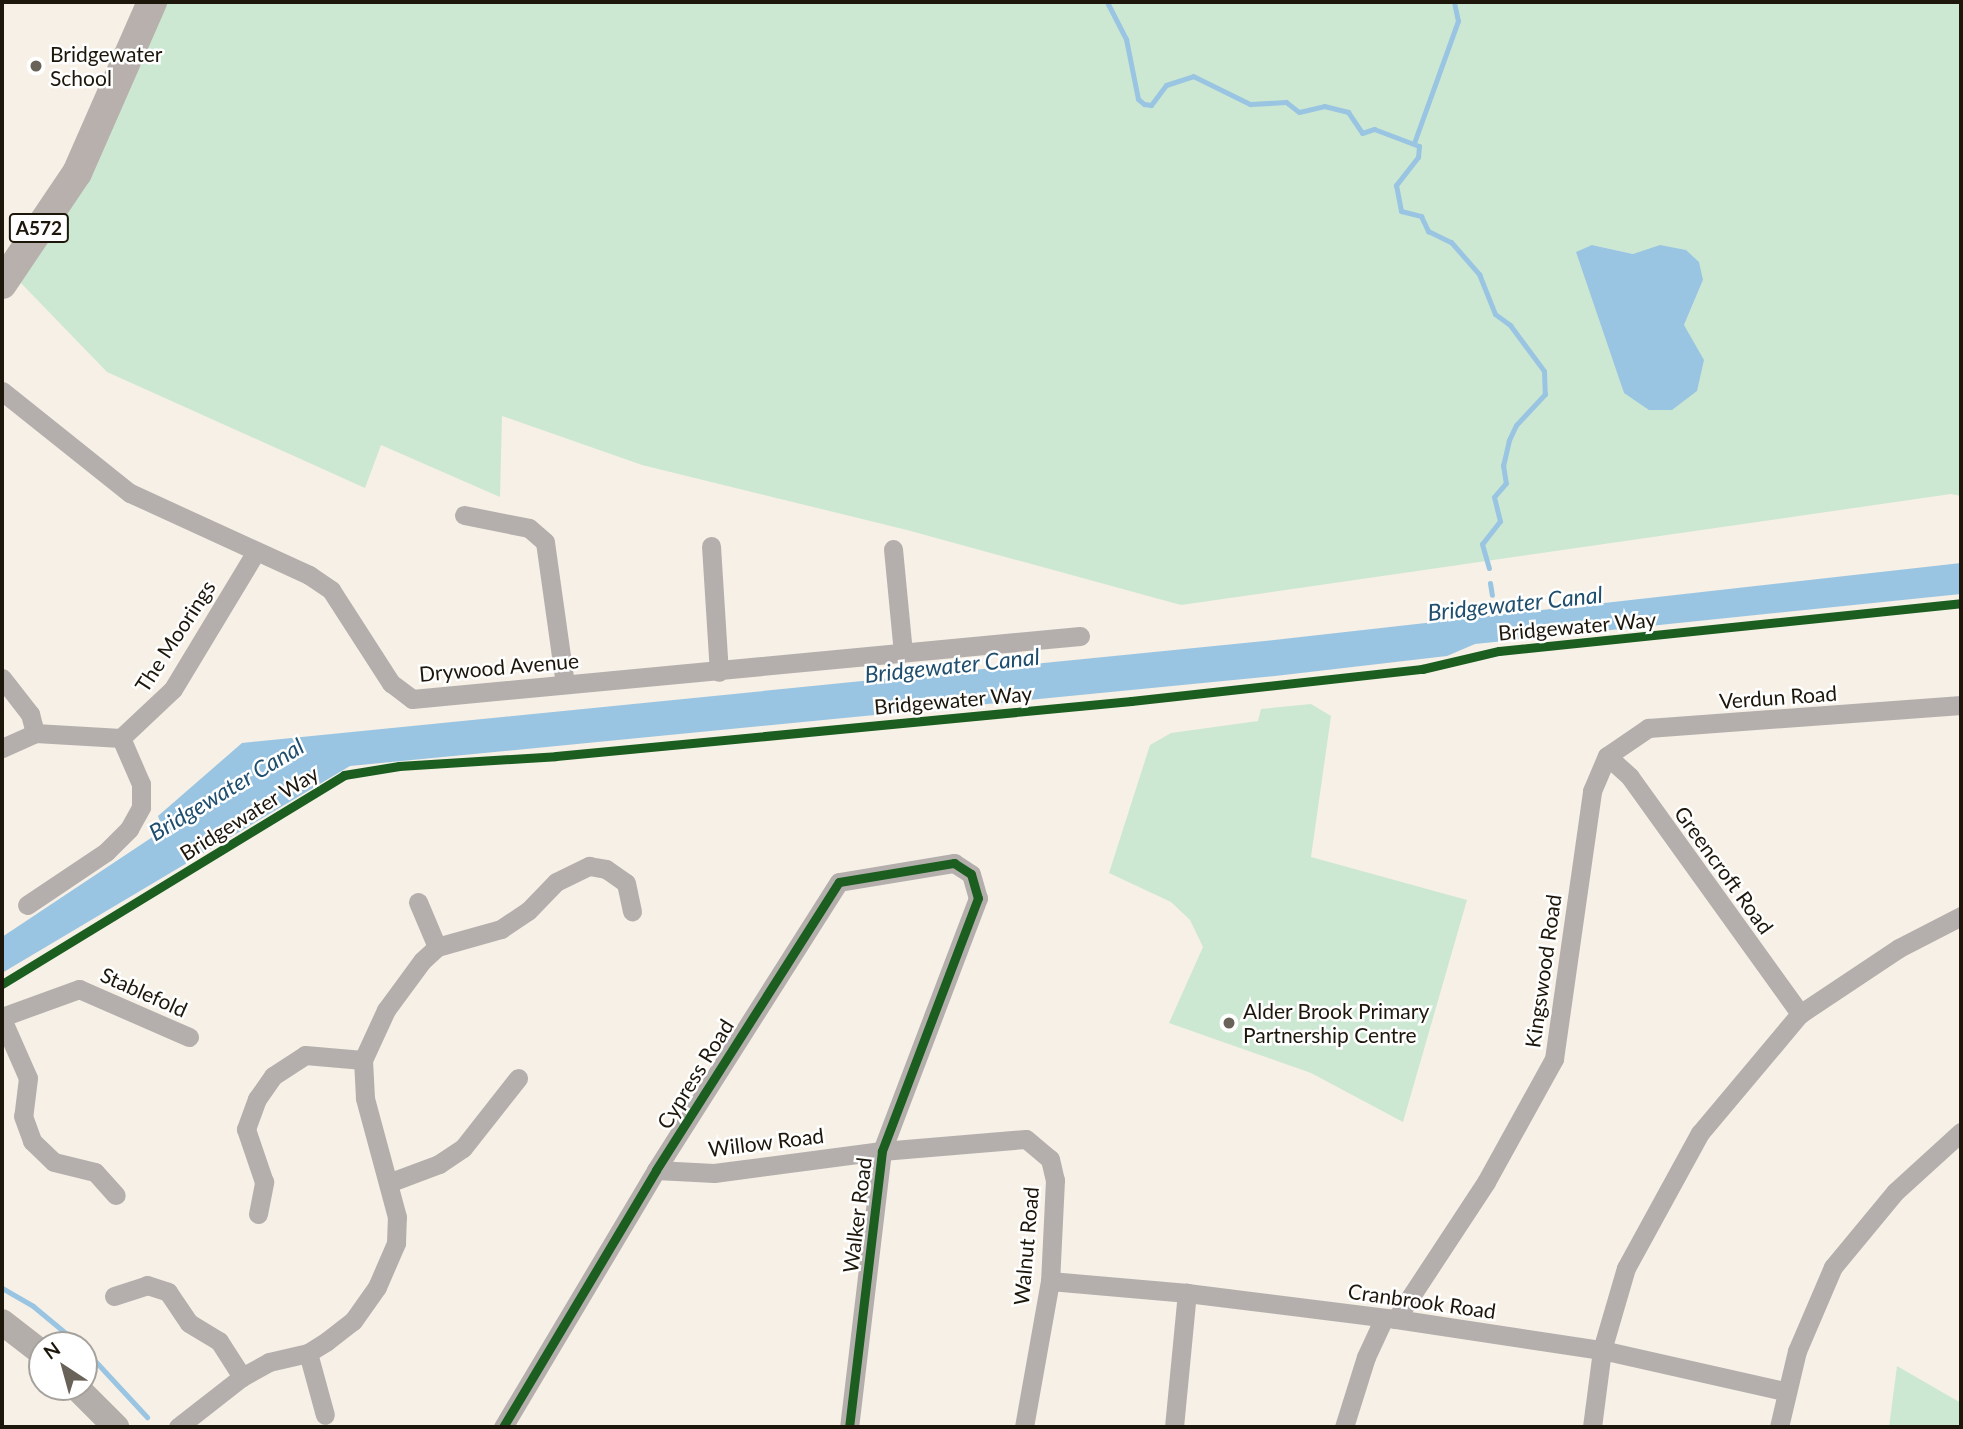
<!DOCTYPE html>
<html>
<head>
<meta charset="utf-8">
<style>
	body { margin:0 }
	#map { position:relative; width:1963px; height:1429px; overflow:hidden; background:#f6f0e6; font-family:Lato,sans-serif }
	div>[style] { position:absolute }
	.green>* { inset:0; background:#cde8d2 }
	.water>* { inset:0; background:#9ac5e2 }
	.stream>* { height:5px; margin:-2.5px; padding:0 2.5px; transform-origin:2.5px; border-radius:2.5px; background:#9ac5e2 }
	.minor>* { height:19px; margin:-9.5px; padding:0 9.5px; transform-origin:9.5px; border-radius:9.5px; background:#b4afad }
	.secondary>* { height:26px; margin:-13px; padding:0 13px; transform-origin:13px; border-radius:13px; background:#b4aeaa }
	.primary>* { height:30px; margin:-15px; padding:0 15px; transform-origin:15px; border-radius:15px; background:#b7b0ac }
	.cycleway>* { height:9px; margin:-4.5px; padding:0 4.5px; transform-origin:4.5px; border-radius:4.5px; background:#1b5e20 }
	.dots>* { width:19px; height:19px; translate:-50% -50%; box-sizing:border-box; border:4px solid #fff; border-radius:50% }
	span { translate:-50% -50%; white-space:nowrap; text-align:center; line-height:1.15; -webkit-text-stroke:5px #fff; paint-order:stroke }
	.shield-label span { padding:2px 5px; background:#fff; border:2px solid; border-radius:5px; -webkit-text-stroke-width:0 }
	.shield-label { font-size:19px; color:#1d160b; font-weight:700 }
	.poi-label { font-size:21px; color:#1d160b }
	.left { translate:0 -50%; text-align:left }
	.street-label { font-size:21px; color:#1d160b }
	.water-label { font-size:23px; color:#1f4e6e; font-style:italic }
	.frame { position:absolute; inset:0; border:4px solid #1d160b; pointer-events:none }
	.north { position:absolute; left:28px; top:1331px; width:70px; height:70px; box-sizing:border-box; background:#fff; border:2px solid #a5a29d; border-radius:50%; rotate:324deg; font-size:19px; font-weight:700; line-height:28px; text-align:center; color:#1d160b }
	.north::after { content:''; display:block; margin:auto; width:24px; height:32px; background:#696258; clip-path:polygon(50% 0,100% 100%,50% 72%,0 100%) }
</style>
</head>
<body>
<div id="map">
	<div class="green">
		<i style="clip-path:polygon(evenodd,150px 2px,1961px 2px,1961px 496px,1951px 494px,1181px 605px,907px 530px,642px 465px,502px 416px,500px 497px,381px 445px,365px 488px,107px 372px,18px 280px,150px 2px,1592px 245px,1633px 254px,1703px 280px,1684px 325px,1624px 393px,1605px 329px,1592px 245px)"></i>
		<i style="clip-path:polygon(1311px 704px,1331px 716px,1311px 857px,1467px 900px,1403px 1122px,1311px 1073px,1169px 1023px,1203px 947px,1190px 920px,1171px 902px,1109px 873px,1150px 745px,1171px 733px,1258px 721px,1261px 709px)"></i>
		<i style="clip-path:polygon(1897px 1366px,1961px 1403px,1961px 1427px,1889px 1427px)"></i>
	</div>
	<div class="water">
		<i style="clip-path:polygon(1592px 245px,1633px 254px,1660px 245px,1686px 250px,1699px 262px,1703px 280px,1684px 325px,1704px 360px,1697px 391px,1672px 410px,1649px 410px,1624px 393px,1576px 252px)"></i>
		<i style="clip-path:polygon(1961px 563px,1961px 594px,1475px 644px,1447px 656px,1275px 676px,350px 766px,2px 973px,2px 937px,163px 830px,158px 816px,242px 743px,1274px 640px)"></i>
	</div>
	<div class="stream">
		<i style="left:1107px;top:2px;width:42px;rotate:62.8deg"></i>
		<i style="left:1126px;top:39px;width:61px;rotate:78.7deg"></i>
		<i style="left:1138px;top:99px;width:8px;rotate:40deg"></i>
		<i style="left:1144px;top:104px;width:7px;rotate:8deg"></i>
		<i style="left:1151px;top:105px;width:25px;rotate:-53deg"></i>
		<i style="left:1166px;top:85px;width:28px;rotate:-18deg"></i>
		<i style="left:1193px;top:76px;width:64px;rotate:26.2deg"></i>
		<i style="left:1250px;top:104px;width:36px;rotate:-3deg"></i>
		<i style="left:1286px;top:102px;width:16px;rotate:38deg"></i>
		<i style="left:1299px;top:112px;width:26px;rotate:-13deg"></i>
		<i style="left:1324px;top:106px;width:25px;rotate:14deg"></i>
		<i style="left:1348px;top:112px;width:25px;rotate:56deg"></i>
		<i style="left:1362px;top:133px;width:13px;rotate:-18deg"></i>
		<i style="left:1374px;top:129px;width:48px;rotate:20.7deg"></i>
		<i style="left:1419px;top:146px;width:11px;rotate:95deg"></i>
		<i style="left:1418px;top:157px;width:36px;rotate:128deg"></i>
		<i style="left:1396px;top:185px;width:26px;rotate:79deg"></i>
		<i style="left:1401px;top:211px;width:21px;rotate:14deg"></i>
		<i style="left:1421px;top:216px;width:17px;rotate:65deg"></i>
		<i style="left:1428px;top:231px;width:25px;rotate:26deg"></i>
		<i style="left:1451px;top:242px;width:43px;rotate:48.8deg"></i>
		<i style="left:1479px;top:274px;width:43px;rotate:68.2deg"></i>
		<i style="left:1495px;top:314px;width:19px;rotate:36deg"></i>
		<i style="left:1510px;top:325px;width:57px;rotate:53.5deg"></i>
		<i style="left:1544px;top:371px;width:23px;rotate:88deg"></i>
		<i style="left:1545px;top:394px;width:42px;rotate:133.1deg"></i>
		<i style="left:1516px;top:425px;width:17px;rotate:115deg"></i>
		<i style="left:1509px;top:440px;width:26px;rotate:103deg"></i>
		<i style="left:1503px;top:465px;width:18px;rotate:81deg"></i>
		<i style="left:1506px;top:483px;width:18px;rotate:131deg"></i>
		<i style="left:1494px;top:497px;width:25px;rotate:76deg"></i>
		<i style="left:1500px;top:521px;width:29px;rotate:128deg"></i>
		<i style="left:1482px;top:544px;width:25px;rotate:74deg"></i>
		<i style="left:1414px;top:143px;width:130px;rotate:-70.2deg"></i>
		<i style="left:1458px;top:21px;width:19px;rotate:-102deg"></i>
		<i style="left:1490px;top:583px;width:12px;rotate:81deg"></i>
		<i style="left:2px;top:1288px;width:36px;rotate:30deg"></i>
		<i style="left:33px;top:1306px;width:61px;rotate:39.7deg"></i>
		<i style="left:84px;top:1349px;width:93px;rotate:47.2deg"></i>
	</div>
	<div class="minor">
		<i style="left:2px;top:391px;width:164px;rotate:38.6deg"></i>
		<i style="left:130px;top:493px;width:197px;rotate:24.6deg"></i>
		<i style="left:309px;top:575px;width:27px;rotate:34deg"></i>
		<i style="left:331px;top:590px;width:111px;rotate:57.2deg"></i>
		<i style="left:391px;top:683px;width:26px;rotate:37deg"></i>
		<i style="left:412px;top:699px;width:671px;rotate:-5.39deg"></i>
		<i style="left:464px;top:515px;width:66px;rotate:11.3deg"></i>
		<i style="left:529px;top:528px;width:21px;rotate:41deg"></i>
		<i style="left:545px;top:542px;width:143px;rotate:82deg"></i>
		<i style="left:711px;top:546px;width:126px;rotate:86.4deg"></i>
		<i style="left:893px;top:549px;width:104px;rotate:84.5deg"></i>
		<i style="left:2px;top:678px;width:46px;rotate:52.1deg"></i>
		<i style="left:30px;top:714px;width:20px;rotate:75deg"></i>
		<i style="left:2px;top:748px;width:36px;rotate:-24deg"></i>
		<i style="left:35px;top:733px;width:86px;rotate:3.3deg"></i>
		<i style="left:121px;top:738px;width:71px;rotate:-43.3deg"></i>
		<i style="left:173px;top:689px;width:159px;rotate:-58.9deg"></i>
		<i style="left:1607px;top:756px;width:31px;rotate:42deg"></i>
		<i style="left:1630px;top:777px;width:292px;rotate:54.3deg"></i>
		<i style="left:418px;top:902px;width:49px;rotate:67.1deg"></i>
		<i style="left:27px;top:905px;width:95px;rotate:-33.9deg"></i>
		<i style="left:106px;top:852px;width:33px;rotate:-45deg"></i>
		<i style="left:129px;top:829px;width:25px;rotate:-61deg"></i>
		<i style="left:141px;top:807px;width:23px;rotate:-90deg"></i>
		<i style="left:141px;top:784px;width:50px;rotate:-113.5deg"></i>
		<i style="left:2px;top:1017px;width:82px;rotate:-20deg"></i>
		<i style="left:79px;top:989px;width:120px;rotate:23.6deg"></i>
		<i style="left:2px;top:1019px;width:64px;rotate:66.2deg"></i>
		<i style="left:28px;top:1078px;width:38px;rotate:97deg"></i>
		<i style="left:23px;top:1116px;width:27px;rotate:70deg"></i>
		<i style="left:32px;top:1141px;width:30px;rotate:44deg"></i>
		<i style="left:54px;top:1162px;width:42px;rotate:13.7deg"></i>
		<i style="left:95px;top:1172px;width:31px;rotate:48deg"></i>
		<i style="left:656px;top:1170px;width:58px;rotate:3deg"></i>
		<i style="left:714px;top:1173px;width:169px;rotate:-7.5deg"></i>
		<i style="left:882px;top:1151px;width:144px;rotate:-4.8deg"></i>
		<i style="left:1026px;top:1139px;width:31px;rotate:40deg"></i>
		<i style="left:1050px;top:1159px;width:22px;rotate:77deg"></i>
		<i style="left:1055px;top:1180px;width:101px;rotate:92.8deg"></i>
		<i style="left:1050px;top:1281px;width:148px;rotate:100.1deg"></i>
		<i style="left:391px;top:1182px;width:51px;rotate:-20.6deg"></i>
		<i style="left:439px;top:1164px;width:29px;rotate:-34deg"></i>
		<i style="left:463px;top:1148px;width:89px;rotate:-51.8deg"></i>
		<i style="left:258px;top:1214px;width:33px;rotate:-79deg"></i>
		<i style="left:264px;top:1182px;width:56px;rotate:-108.8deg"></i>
		<i style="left:246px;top:1129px;width:32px;rotate:-70deg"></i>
		<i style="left:257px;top:1099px;width:28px;rotate:-55deg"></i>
		<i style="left:273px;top:1076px;width:38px;rotate:-33deg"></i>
		<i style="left:305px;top:1055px;width:58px;rotate:4.9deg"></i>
		<i style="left:1050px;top:1281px;width:138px;rotate:5deg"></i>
		<i style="left:1187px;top:1293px;width:211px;rotate:7.1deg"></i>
		<i style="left:1396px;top:1319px;width:208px;rotate:8.6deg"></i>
		<i style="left:1602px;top:1350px;width:187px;rotate:12.7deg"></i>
		<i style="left:114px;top:1296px;width:35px;rotate:-18deg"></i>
		<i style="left:147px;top:1285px;width:22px;rotate:18deg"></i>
		<i style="left:168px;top:1292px;width:37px;rotate:56deg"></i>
		<i style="left:189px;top:1323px;width:35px;rotate:31deg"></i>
		<i style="left:219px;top:1341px;width:43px;rotate:57.4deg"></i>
		<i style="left:1396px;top:1319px;width:164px;rotate:-56.7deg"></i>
		<i style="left:1486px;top:1182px;width:141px;rotate:-61.1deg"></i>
		<i style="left:1554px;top:1059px;width:271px;rotate:-81.9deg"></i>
		<i style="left:1592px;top:791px;width:38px;rotate:-67deg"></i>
		<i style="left:1607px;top:756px;width:50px;rotate:-34.3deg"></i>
		<i style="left:1648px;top:728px;width:314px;rotate:-4.2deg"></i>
		<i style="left:308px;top:1353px;width:64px;rotate:74.7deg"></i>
		<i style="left:178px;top:1427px;width:81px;rotate:-38deg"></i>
		<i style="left:242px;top:1377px;width:31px;rotate:-29deg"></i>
		<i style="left:269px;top:1362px;width:40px;rotate:-13deg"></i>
		<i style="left:308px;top:1353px;width:22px;rotate:-32deg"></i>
		<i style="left:327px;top:1341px;width:33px;rotate:-38deg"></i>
		<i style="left:353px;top:1321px;width:42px;rotate:-54.8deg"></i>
		<i style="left:377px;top:1287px;width:48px;rotate:-66.6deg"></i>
		<i style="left:396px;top:1243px;width:26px;rotate:-88deg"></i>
		<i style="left:397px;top:1217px;width:123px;rotate:-105.1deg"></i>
		<i style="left:365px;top:1098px;width:38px;rotate:-93deg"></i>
		<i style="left:363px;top:1060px;width:55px;rotate:-65.3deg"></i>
		<i style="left:386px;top:1010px;width:61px;rotate:-53.7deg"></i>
		<i style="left:422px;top:961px;width:21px;rotate:-43deg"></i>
		<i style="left:437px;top:947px;width:66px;rotate:-15.7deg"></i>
		<i style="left:501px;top:929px;width:32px;rotate:-34deg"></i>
		<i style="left:528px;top:911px;width:40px;rotate:-46deg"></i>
		<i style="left:556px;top:882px;width:37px;rotate:-26deg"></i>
		<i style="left:589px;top:866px;width:17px;rotate:10deg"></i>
		<i style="left:606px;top:869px;width:24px;rotate:35deg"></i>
		<i style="left:626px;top:883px;width:29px;rotate:78deg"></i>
		<i style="left:503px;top:1427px;width:299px;rotate:-59.2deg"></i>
		<i style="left:656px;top:1170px;width:341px;rotate:-57.6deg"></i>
		<i style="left:839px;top:882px;width:117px;rotate:-9.4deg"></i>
		<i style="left:954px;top:863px;width:20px;rotate:33deg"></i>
		<i style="left:971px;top:874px;width:25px;rotate:74deg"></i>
		<i style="left:978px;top:898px;width:271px;rotate:110.8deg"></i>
		<i style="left:882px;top:1151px;width:278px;rotate:96.8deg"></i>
		<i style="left:1174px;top:1427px;width:135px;rotate:-84.5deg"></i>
		<i style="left:1344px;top:1427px;width:73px;rotate:-72.6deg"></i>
		<i style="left:1366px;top:1357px;width:43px;rotate:-65.2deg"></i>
		<i style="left:1592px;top:1427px;width:78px;rotate:-82.6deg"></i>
		<i style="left:1602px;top:1350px;width:85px;rotate:-73.7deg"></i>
		<i style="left:1626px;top:1268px;width:154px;rotate:-61.3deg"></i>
		<i style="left:1700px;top:1133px;width:155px;rotate:-50deg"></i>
		<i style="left:1800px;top:1014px;width:119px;rotate:-33.7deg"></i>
		<i style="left:1899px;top:948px;width:70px;rotate:-27.3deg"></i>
		<i style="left:1779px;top:1427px;width:78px;rotate:-76.7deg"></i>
		<i style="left:1797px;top:1351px;width:91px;rotate:-66.8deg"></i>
		<i style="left:1833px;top:1267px;width:97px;rotate:-50.4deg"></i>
		<i style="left:1895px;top:1192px;width:89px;rotate:-42.3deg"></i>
	</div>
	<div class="secondary">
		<i style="left:2px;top:1322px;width:51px;rotate:37.8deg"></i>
		<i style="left:76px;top:1387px;width:57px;rotate:45deg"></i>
	</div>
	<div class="primary">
		<i style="left:2px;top:284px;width:134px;rotate:-56deg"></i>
		<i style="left:77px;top:173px;width:187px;rotate:-66.3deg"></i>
	</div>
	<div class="cycleway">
		<i style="left:2px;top:984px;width:401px;rotate:-31.4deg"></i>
		<i style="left:344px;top:775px;width:56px;rotate:-9.3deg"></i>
		<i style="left:399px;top:766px;width:157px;rotate:-3.6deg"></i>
		<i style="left:556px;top:756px;width:578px;rotate:-5.46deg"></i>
		<i style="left:1131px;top:701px;width:293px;rotate:-6.3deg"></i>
		<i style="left:1422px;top:669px;width:79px;rotate:-13.2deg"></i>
		<i style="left:1499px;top:651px;width:464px;rotate:-5.9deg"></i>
		<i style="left:503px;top:1427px;width:299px;rotate:-59.2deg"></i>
		<i style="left:656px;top:1170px;width:341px;rotate:-57.6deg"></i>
		<i style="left:839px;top:882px;width:117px;rotate:-9.4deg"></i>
		<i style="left:954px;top:863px;width:20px;rotate:33deg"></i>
		<i style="left:971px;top:874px;width:25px;rotate:74deg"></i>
		<i style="left:978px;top:898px;width:271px;rotate:110.8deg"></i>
		<i style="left:882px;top:1151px;width:278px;rotate:96.8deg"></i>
	</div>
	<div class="dots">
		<i style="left:36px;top:66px;background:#696258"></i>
		<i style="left:1229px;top:1023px;background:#696258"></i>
	</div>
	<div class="shield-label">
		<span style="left:39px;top:228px">A572</span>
	</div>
	<div class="poi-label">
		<span class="left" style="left:50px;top:66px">Bridgewater<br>School</span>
		<span class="left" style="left:1243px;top:1023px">Alder Brook Primary<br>Partnership Centre</span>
	</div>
	<div class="street-label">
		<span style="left:1577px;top:626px;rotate:-5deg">Bridgewater Way</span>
		<span style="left:175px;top:636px;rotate:-57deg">The Moorings</span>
		<span style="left:499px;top:667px;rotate:-5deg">Drywood Avenue</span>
		<span style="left:1778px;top:697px;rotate:-4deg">Verdun Road</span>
		<span style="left:953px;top:700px;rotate:-5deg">Bridgewater Way</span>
		<span style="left:249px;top:813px;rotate:-32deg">Bridgewater Way</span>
		<span style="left:1724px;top:870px;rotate:54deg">Greencroft Road</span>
		<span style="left:1543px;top:971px;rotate:-82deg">Kingswood Road</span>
		<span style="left:144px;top:992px;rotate:24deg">Stablefold</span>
		<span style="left:695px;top:1074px;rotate:-58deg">Cypress Road</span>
		<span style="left:766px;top:1142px;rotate:-7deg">Willow Road</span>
		<span style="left:857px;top:1215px;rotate:-83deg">Walker Road</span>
		<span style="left:1026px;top:1246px;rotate:-85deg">Walnut Road</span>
		<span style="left:1422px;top:1301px;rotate:8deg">Cranbrook Road</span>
	</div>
	<div class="water-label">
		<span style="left:1515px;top:603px;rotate:-6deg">Bridgewater Canal</span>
		<span style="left:952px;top:665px;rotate:-6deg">Bridgewater Canal</span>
		<span style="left:226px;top:789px;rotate:-31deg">Bridgewater Canal</span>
	</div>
	<div class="frame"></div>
	<div class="north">N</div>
</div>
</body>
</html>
